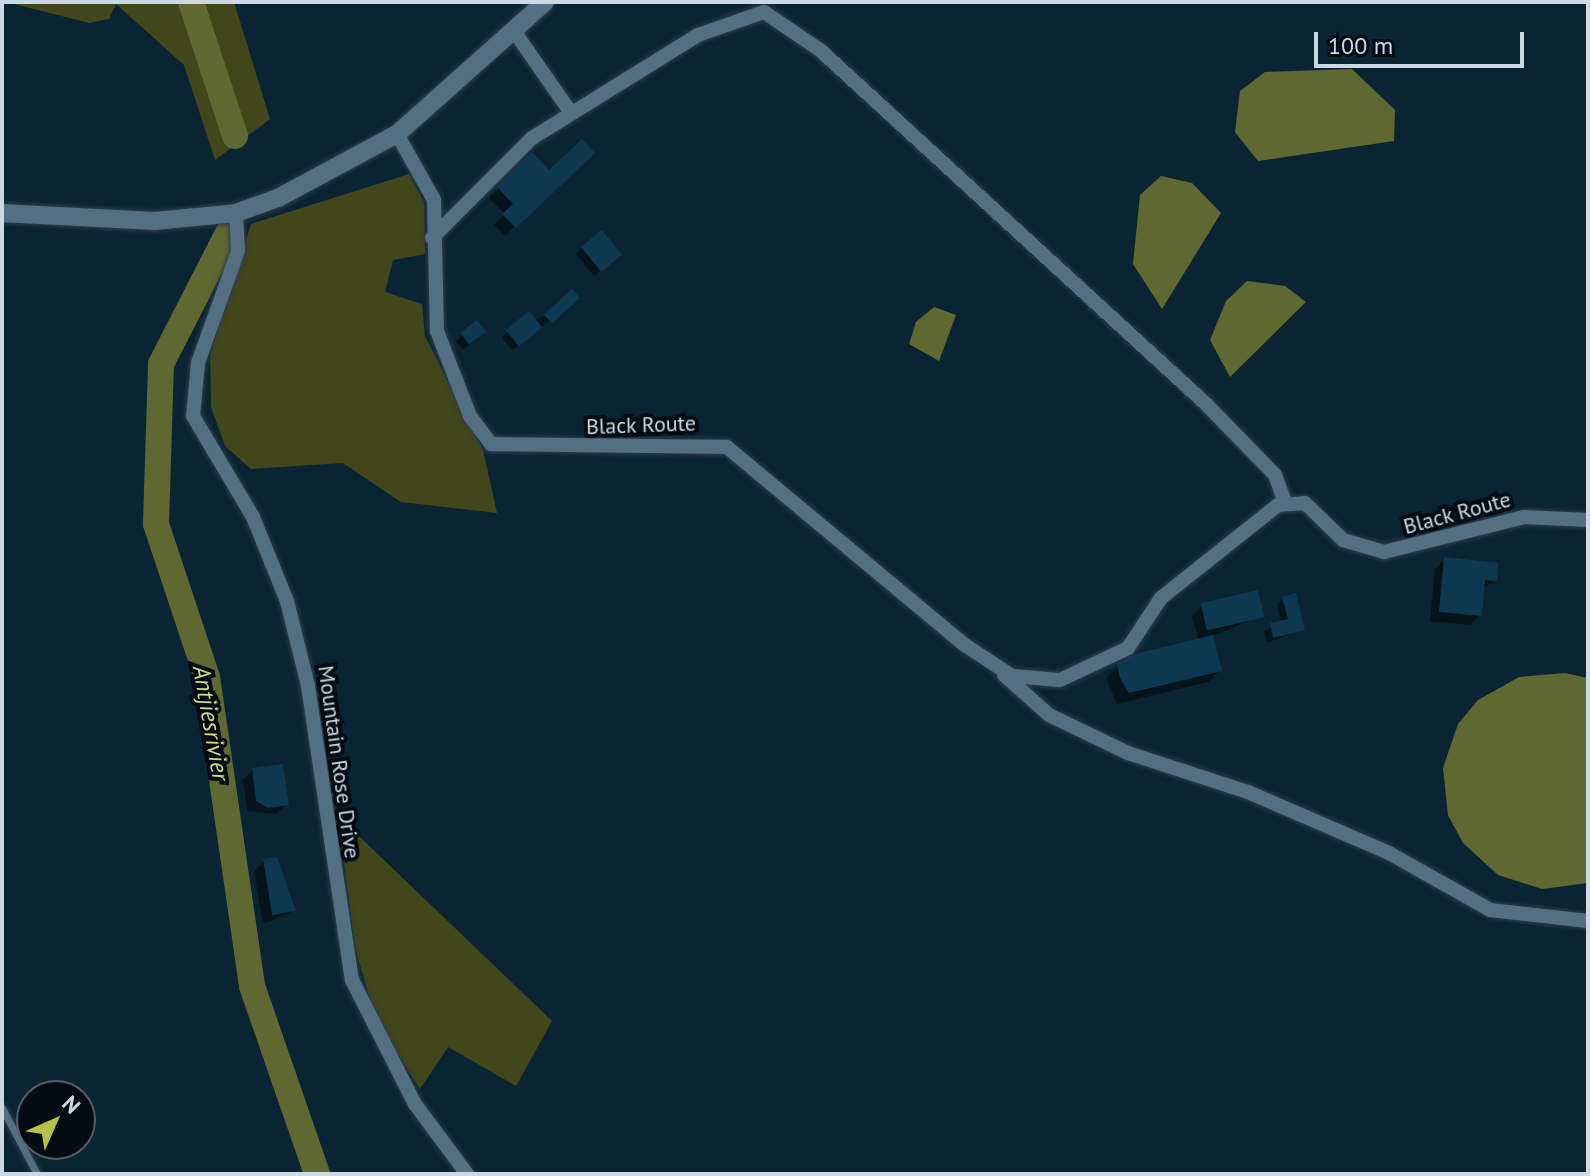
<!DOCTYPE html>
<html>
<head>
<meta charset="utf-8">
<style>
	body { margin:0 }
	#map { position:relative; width:1590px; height:1176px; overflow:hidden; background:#0a2433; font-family:"PT Sans",sans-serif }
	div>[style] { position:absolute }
	.green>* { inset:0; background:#41471a }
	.water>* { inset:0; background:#606831 }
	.shadow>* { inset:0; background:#0007 }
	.river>* { height:26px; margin:-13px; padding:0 13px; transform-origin:13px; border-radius:13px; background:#606831 }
	.building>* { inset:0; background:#0d3850; transform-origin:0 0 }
	.roads { filter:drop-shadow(0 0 2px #303d4b) drop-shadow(0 0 2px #303d4b) }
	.service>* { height:7px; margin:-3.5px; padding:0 3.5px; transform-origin:3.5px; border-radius:3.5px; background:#546f82 }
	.minor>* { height:14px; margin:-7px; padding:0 7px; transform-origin:7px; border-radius:7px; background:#546f82 }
	.secondary>* { height:18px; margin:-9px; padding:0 9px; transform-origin:9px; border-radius:9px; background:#546f82 }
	span { translate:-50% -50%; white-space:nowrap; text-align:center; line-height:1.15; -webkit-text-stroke:8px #030c13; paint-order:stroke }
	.street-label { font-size:22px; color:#cad9e3 }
	.water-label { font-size:24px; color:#cfdb87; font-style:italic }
	.frame { position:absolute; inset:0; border:4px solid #cad9e3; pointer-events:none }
	.north { position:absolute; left:16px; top:1080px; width:80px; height:80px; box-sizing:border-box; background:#030c13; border:2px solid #535e66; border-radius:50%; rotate:45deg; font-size:22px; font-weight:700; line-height:32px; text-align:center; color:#cad9e3 }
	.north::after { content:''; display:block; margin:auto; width:28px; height:36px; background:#b4c24a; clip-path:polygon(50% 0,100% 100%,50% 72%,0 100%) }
	.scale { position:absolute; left:1314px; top:32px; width:210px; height:36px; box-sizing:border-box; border:4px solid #cad9e3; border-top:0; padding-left:10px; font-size:24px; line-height:28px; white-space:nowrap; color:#cad9e3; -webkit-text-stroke:6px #030c13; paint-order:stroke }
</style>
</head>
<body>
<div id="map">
	<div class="green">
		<i style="clip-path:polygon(6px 2px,234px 2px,270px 119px,215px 160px,184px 65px,116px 4px,109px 19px,89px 23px)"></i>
		<i style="clip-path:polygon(409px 174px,424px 202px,425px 254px,393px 260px,385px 292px,422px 304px,425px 336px,483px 450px,497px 513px,401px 502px,343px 463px,251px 469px,225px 446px,211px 407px,210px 355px,251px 224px)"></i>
		<i style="clip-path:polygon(338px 816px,552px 1021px,516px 1086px,448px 1047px,420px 1089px,377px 1022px,355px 948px)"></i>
	</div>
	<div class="water">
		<i style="clip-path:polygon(1352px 69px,1395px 110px,1394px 141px,1258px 161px,1235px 132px,1240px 91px,1265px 72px)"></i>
		<i style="clip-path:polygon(1161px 176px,1192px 183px,1221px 213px,1162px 309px,1133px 264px,1140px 195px)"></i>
		<i style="clip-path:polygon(1247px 281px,1285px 286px,1306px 302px,1230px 377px,1210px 340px,1226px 301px)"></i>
		<i style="clip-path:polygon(934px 307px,956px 315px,939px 361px,909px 344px,916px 322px)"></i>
		<i style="clip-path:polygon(1565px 673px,1588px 678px,1588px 883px,1542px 889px,1498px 875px,1463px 843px,1448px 815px,1443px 768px,1458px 724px,1478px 700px,1519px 677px)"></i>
	</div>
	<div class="shadow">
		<i style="clip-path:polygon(593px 153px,505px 236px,494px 225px,505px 214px,489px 198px,532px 155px,549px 173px)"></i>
		<i style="clip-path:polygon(582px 248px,613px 261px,594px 276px,576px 254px)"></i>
		<i style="clip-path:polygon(571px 304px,512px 350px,502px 338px,508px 332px)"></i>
		<i style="clip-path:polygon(462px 335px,478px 338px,463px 350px,456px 341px)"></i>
		<i style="clip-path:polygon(1445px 559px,1495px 580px,1482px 590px,1480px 615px,1470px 625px,1430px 621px,1435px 569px)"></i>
		<i style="clip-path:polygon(1283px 598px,1303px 629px,1267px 643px,1264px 631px,1281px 622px,1277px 605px)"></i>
		<i style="clip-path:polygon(1202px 606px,1262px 616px,1212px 636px,1220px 670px,1208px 682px,1117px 704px,1106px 678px,1118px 666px,1199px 642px,1192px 616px)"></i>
		<i style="clip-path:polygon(253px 770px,286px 804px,277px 814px,247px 811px,243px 780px)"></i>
		<i style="clip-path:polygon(264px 861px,294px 911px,263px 924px,254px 871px)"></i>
	</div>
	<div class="river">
		<i style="left:191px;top:2px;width:141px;rotate:71.8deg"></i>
		<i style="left:228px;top:233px;width:147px;rotate:117.1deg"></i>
		<i style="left:161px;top:364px;width:160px;rotate:91.8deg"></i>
		<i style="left:156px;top:524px;width:161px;rotate:71.6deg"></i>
		<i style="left:207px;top:677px;width:312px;rotate:81.7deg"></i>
		<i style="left:252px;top:986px;width:199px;rotate:70.9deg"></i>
	</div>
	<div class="building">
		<i style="clip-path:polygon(582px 139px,595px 153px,516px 228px,502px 214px,513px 204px,497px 187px,532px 152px,549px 170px)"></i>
		<i style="left:602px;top:230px;width:32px;height:27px;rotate:51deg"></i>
		<i style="left:572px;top:289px;width:12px;height:38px;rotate:48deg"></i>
		<i style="left:529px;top:311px;width:21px;height:30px;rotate:51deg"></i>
		<i style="left:477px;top:320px;width:15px;height:21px;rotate:53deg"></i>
		<i style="clip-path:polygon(1444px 557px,1498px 563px,1497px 581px,1485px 580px,1482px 616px,1439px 612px)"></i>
		<i style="left:1258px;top:590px;width:28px;height:59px;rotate:77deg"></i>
		<i style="clip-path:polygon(1296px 593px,1305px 630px,1273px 638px,1270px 623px,1288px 619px,1282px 597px)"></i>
		<i style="clip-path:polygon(1213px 635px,1222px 671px,1129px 693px,1120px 678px,1117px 664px,1135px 654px)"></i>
		<i style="clip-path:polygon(283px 764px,289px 805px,268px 808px,256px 801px,252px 768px)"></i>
		<i style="clip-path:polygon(277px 857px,296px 911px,272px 915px,263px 859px)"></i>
	</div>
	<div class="roads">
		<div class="service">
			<i style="left:2px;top:1108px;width:75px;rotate:62.1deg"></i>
		</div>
		<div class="minor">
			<i style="left:514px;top:31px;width:100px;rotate:55.2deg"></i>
			<i style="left:397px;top:134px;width:76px;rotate:60.7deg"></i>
			<i style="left:434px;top:200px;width:131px;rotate:88.7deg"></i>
			<i style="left:437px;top:331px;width:91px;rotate:68.8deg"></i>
			<i style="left:470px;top:416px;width:35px;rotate:53deg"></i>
			<i style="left:491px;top:444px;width:236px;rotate:0.7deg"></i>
			<i style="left:727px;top:447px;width:310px;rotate:39.8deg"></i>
			<i style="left:965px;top:645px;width:56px;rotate:33.4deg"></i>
			<i style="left:1012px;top:676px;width:48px;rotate:4.8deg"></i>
			<i style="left:1060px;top:680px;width:75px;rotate:-25.2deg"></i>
			<i style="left:1128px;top:648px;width:60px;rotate:-56.6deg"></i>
			<i style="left:1161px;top:598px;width:149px;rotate:-38.5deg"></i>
			<i style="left:1278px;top:505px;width:27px;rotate:-4deg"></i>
			<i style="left:1305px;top:503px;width:53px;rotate:44.2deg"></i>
			<i style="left:1343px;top:540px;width:43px;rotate:16.3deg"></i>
			<i style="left:1384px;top:552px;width:144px;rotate:-14deg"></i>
			<i style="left:1524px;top:517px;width:64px;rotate:2.7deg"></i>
			<i style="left:236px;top:213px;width:38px;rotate:87deg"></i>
			<i style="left:238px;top:251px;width:119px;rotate:109.7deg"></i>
			<i style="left:198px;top:363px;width:53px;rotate:95.4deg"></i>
			<i style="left:193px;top:416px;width:117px;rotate:59.3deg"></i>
			<i style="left:253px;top:517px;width:91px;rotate:68deg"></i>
			<i style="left:287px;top:601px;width:88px;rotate:76.1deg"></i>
			<i style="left:308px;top:686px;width:297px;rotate:81.5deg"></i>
			<i style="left:352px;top:980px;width:139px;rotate:63.1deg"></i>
			<i style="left:415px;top:1104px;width:87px;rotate:53.4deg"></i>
			<i style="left:432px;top:238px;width:141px;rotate:-45deg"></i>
			<i style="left:532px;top:138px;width:195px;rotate:-31.8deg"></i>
			<i style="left:698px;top:35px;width:70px;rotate:-19.2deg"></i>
			<i style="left:764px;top:12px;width:68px;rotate:34.2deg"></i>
			<i style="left:820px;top:50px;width:524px;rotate:42.52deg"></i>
			<i style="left:1206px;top:404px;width:99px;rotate:45.8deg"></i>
			<i style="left:1275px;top:475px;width:30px;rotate:70deg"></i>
			<i style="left:1004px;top:675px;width:60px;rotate:41.6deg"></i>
			<i style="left:1049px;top:715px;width:88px;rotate:25.7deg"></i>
			<i style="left:1128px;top:753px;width:126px;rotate:18deg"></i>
			<i style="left:1248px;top:792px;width:154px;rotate:23.4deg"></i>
			<i style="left:1389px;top:853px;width:116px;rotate:29.4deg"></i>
			<i style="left:1490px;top:910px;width:99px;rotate:6.4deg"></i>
		</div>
		<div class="secondary">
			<i style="left:2px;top:213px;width:153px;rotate:3deg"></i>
			<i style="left:155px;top:221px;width:81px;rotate:-5.6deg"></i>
			<i style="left:236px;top:213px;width:45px;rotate:-19.7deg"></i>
			<i style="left:278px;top:198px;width:135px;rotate:-28.3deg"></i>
			<i style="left:397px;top:134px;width:198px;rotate:-41.7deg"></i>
		</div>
	</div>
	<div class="street-label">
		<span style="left:641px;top:425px;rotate:-2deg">Black Route</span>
		<span style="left:1457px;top:513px;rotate:-15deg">Black Route</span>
		<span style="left:339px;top:762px;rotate:82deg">Mountain Rose Drive</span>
	</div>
	<div class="water-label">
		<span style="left:211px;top:723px;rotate:80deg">Antjiesrivier</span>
	</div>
	<div class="frame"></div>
	<div class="north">N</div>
	<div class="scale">100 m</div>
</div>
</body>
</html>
